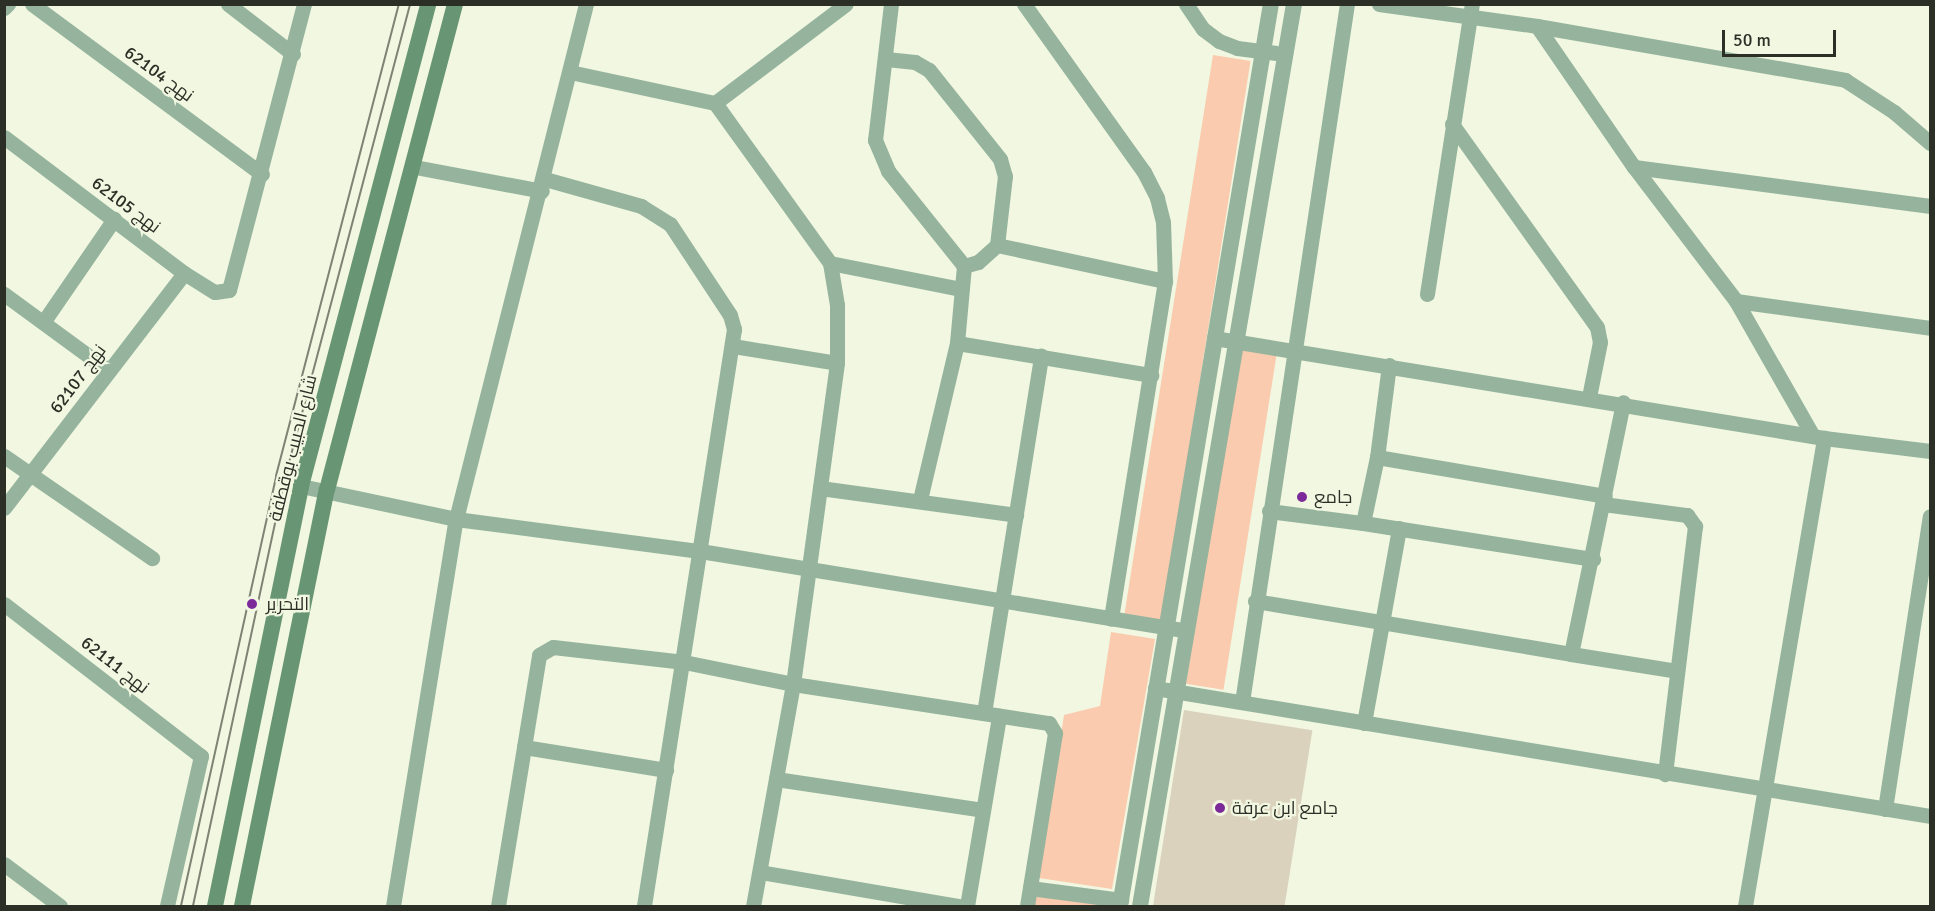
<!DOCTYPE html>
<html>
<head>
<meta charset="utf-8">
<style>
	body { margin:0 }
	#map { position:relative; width:1935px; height:911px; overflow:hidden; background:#f1f7e1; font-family:Signika,Cairo,sans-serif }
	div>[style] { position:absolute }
	.green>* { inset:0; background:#facbae; transform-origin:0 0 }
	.building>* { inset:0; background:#dbd2bd; transform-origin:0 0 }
	.minor>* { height:15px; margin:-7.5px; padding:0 7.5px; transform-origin:7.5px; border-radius:7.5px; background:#96b49d }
	.tertiary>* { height:16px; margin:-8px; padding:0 8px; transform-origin:8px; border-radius:8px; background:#96b49d }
	.secondary>* { height:16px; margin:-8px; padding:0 8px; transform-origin:8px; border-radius:8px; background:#689573 }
	.tram>* { height:1.5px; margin:-0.75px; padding:0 0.75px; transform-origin:0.75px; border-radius:0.75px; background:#7e8374 }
	.dots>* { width:16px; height:16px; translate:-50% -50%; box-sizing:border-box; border:3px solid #f1f7e1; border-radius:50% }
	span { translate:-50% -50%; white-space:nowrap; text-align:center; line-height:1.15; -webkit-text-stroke:4.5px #f1f7e1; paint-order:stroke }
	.street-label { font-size:18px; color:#2c2f26 }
	.poi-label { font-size:18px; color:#2c2f26 }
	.left { translate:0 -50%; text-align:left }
	.frame { position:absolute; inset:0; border:6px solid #2c2f26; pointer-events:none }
	.scale { position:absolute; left:1722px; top:30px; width:114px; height:27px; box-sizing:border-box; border:3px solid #2c2f26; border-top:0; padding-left:8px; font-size:18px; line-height:21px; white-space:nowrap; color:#2c2f26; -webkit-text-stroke:4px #f1f7e1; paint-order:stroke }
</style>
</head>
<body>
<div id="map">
	<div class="green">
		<i style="left:1213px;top:55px;width:38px;height:568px;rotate:9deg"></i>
		<i style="left:1239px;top:349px;width:38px;height:339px;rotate:9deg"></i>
		<i style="clip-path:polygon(1111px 632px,1155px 639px,1112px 889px,1039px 878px,1064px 715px,1100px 706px)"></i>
		<i style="clip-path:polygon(1034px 895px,1111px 906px,1032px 906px)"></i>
	</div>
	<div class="building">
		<i style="left:1184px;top:710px;width:130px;height:199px;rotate:9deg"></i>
	</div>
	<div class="minor">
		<i style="left:32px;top:4px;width:286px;rotate:36.5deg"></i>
		<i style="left:228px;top:4px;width:82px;rotate:37.6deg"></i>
		<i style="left:891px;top:4px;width:137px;rotate:96.7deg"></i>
		<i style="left:875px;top:140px;width:34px;rotate:67deg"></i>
		<i style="left:888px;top:171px;width:122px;rotate:51.3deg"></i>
		<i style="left:964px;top:266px;width:77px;rotate:95.2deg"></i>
		<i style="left:957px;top:343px;width:161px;rotate:103.3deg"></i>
		<i style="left:1024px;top:4px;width:206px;rotate:54.5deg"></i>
		<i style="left:1144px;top:172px;width:29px;rotate:63deg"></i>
		<i style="left:1157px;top:198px;width:25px;rotate:76deg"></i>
		<i style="left:1163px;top:222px;width:59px;rotate:88.1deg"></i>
		<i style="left:1165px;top:281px;width:342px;rotate:99.1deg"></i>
		<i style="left:1186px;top:4px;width:30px;rotate:56deg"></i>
		<i style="left:1203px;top:29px;width:20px;rotate:37deg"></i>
		<i style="left:1219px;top:41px;width:19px;rotate:21deg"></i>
		<i style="left:1237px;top:48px;width:47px;rotate:7.3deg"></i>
		<i style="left:1379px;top:4px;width:160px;rotate:7.9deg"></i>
		<i style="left:1537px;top:26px;width:313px;rotate:9.9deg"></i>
		<i style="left:1845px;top:80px;width:59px;rotate:33.1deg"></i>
		<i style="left:1894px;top:112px;width:48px;rotate:40.7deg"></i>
		<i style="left:4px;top:8px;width:6px;rotate:-45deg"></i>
		<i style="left:1537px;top:26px;width:171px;rotate:55.5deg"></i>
		<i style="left:1634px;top:167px;width:168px;rotate:52.7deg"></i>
		<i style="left:1736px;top:301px;width:155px;rotate:60.3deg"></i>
		<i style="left:886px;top:59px;width:29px;rotate:6deg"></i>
		<i style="left:915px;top:62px;width:16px;rotate:30deg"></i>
		<i style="left:929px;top:70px;width:114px;rotate:51.4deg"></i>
		<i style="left:1000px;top:159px;width:18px;rotate:74deg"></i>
		<i style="left:1005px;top:176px;width:69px;rotate:96.6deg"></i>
		<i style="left:997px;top:245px;width:25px;rotate:138deg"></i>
		<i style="left:978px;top:262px;width:15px;rotate:164deg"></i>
		<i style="left:570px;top:72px;width:148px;rotate:12.1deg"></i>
		<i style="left:715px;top:103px;width:197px;rotate:54.3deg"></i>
		<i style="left:830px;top:263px;width:43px;rotate:80.5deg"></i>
		<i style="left:837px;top:305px;width:58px;rotate:90deg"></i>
		<i style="left:837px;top:363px;width:324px;rotate:97.8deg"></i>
		<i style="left:793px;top:684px;width:226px;rotate:100.2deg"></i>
		<i style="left:715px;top:103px;width:164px;rotate:-37.1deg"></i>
		<i style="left:1452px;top:124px;width:249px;rotate:54.5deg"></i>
		<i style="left:1597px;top:327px;width:15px;rotate:79deg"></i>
		<i style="left:1600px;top:342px;width:56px;rotate:101.3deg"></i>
		<i style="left:4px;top:137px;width:226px;rotate:37.1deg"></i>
		<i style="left:184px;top:273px;width:36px;rotate:32deg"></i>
		<i style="left:215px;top:292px;width:14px;rotate:-8deg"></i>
		<i style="left:229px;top:290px;width:296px;rotate:-75.3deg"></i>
		<i style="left:415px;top:167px;width:129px;rotate:10.7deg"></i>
		<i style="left:1634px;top:167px;width:299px;rotate:7.5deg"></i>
		<i style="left:545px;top:179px;width:100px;rotate:15.7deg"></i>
		<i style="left:641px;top:206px;width:34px;rotate:32deg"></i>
		<i style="left:670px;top:224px;width:109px;rotate:56.6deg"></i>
		<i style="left:730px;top:315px;width:15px;rotate:74deg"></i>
		<i style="left:734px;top:329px;width:584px;rotate:98.87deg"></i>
		<i style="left:997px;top:245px;width:172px;rotate:12.1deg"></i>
		<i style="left:830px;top:263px;width:134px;rotate:11.2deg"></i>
		<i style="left:4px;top:294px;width:129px;rotate:36.2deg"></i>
		<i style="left:1427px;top:294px;width:293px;rotate:-81.2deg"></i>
		<i style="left:1736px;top:301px;width:196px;rotate:7.9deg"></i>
		<i style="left:44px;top:321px;width:124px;rotate:-55.5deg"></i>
		<i style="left:1214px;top:338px;width:618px;rotate:9.31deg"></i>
		<i style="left:1824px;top:438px;width:107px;rotate:7deg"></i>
		<i style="left:957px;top:343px;width:197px;rotate:9.4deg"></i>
		<i style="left:733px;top:346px;width:105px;rotate:9.3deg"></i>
		<i style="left:1389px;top:365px;width:93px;rotate:97.4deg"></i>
		<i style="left:1377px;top:457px;width:67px;rotate:102deg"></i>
		<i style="left:1363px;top:523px;width:233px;rotate:8.9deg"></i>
		<i style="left:4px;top:456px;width:180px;rotate:34.6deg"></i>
		<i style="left:1377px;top:457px;width:231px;rotate:9.7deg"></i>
		<i style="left:301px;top:486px;width:158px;rotate:12deg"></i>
		<i style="left:456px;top:519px;width:246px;rotate:7.5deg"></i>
		<i style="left:700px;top:551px;width:493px;rotate:9.3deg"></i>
		<i style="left:820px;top:488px;width:198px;rotate:7.8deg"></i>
		<i style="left:1603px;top:504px;width:85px;rotate:7.5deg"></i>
		<i style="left:1687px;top:515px;width:14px;rotate:54deg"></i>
		<i style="left:1695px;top:526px;width:250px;rotate:96.9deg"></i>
		<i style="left:4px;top:508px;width:296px;rotate:-52.5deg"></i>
		<i style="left:1269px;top:511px;width:95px;rotate:7.3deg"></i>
		<i style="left:1255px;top:601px;width:320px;rotate:9.5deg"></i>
		<i style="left:1571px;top:654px;width:257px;rotate:-78.3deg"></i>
		<i style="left:4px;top:604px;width:249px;rotate:37.7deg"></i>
		<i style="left:201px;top:756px;width:154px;rotate:102.8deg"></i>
		<i style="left:1571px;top:654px;width:107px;rotate:9.1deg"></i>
		<i style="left:1155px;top:688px;width:785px;rotate:9.38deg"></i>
		<i style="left:1242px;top:702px;width:706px;rotate:-81.45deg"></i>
		<i style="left:984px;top:713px;width:362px;rotate:-80.9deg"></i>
		<i style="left:1364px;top:723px;width:198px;rotate:-79.8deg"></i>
		<i style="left:524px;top:747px;width:144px;rotate:9.2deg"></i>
		<i style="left:776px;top:779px;width:209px;rotate:8.5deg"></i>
		<i style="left:1885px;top:809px;width:296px;rotate:-81.3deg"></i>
		<i style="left:4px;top:864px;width:70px;rotate:36.9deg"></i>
		<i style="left:760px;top:872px;width:202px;rotate:9.7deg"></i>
		<i style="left:1030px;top:888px;width:92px;rotate:7.5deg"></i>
		<i style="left:393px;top:906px;width:392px;rotate:-80.8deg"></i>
		<i style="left:456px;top:519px;width:531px;rotate:-75.83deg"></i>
		<i style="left:498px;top:906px;width:254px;rotate:-80.7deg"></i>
		<i style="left:539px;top:655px;width:16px;rotate:-30deg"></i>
		<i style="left:553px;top:647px;width:132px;rotate:6.5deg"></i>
		<i style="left:684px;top:662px;width:111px;rotate:11.4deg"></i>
		<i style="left:793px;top:684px;width:259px;rotate:8.7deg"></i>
		<i style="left:1049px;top:723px;width:12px;rotate:59deg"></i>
		<i style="left:1055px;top:733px;width:175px;rotate:99.2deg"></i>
		<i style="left:967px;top:906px;width:193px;rotate:-80.4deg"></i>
		<i style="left:1745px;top:906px;width:475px;rotate:-80.4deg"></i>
	</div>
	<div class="tertiary">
		<i style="left:1120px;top:906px;width:915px;rotate:-80.5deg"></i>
		<i style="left:1140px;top:906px;width:915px;rotate:-80.31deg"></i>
	</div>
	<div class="secondary">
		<i style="left:215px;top:906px;width:429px;rotate:-78.4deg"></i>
		<i style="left:301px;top:486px;width:498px;rotate:-75.2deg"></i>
		<i style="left:242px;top:906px;width:425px;rotate:-78.5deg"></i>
		<i style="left:327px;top:490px;width:503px;rotate:-75.24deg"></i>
	</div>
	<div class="tram">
		<i style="left:181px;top:906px;width:440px;rotate:-77.5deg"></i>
		<i style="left:276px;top:476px;width:488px;rotate:-75.4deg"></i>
		<i style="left:193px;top:906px;width:438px;rotate:-77.9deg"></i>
		<i style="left:285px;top:478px;width:490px;rotate:-75.2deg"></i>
	</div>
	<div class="dots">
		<i style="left:1302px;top:497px;background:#7c2999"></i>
		<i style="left:252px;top:604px;background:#7c2999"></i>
		<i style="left:1220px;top:808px;background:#7c2999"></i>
	</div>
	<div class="street-label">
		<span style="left:159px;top:74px;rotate:36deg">نهج 62104</span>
		<span style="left:126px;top:205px;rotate:37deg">نهج 62105</span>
		<span style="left:78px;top:379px;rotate:-53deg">نهج 62107</span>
		<span style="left:293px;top:448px;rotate:-76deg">شارع الحبيب بوقطفة</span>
		<span style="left:115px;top:665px;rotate:38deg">نهج 62111</span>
	</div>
	<div class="poi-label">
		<span class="left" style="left:1314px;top:497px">جامع</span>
		<span class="left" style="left:266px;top:604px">التحرير</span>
		<span class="left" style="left:1232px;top:808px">جامع ابن عرفة</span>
	</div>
	<div class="frame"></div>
	<div class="scale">50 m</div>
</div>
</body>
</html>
